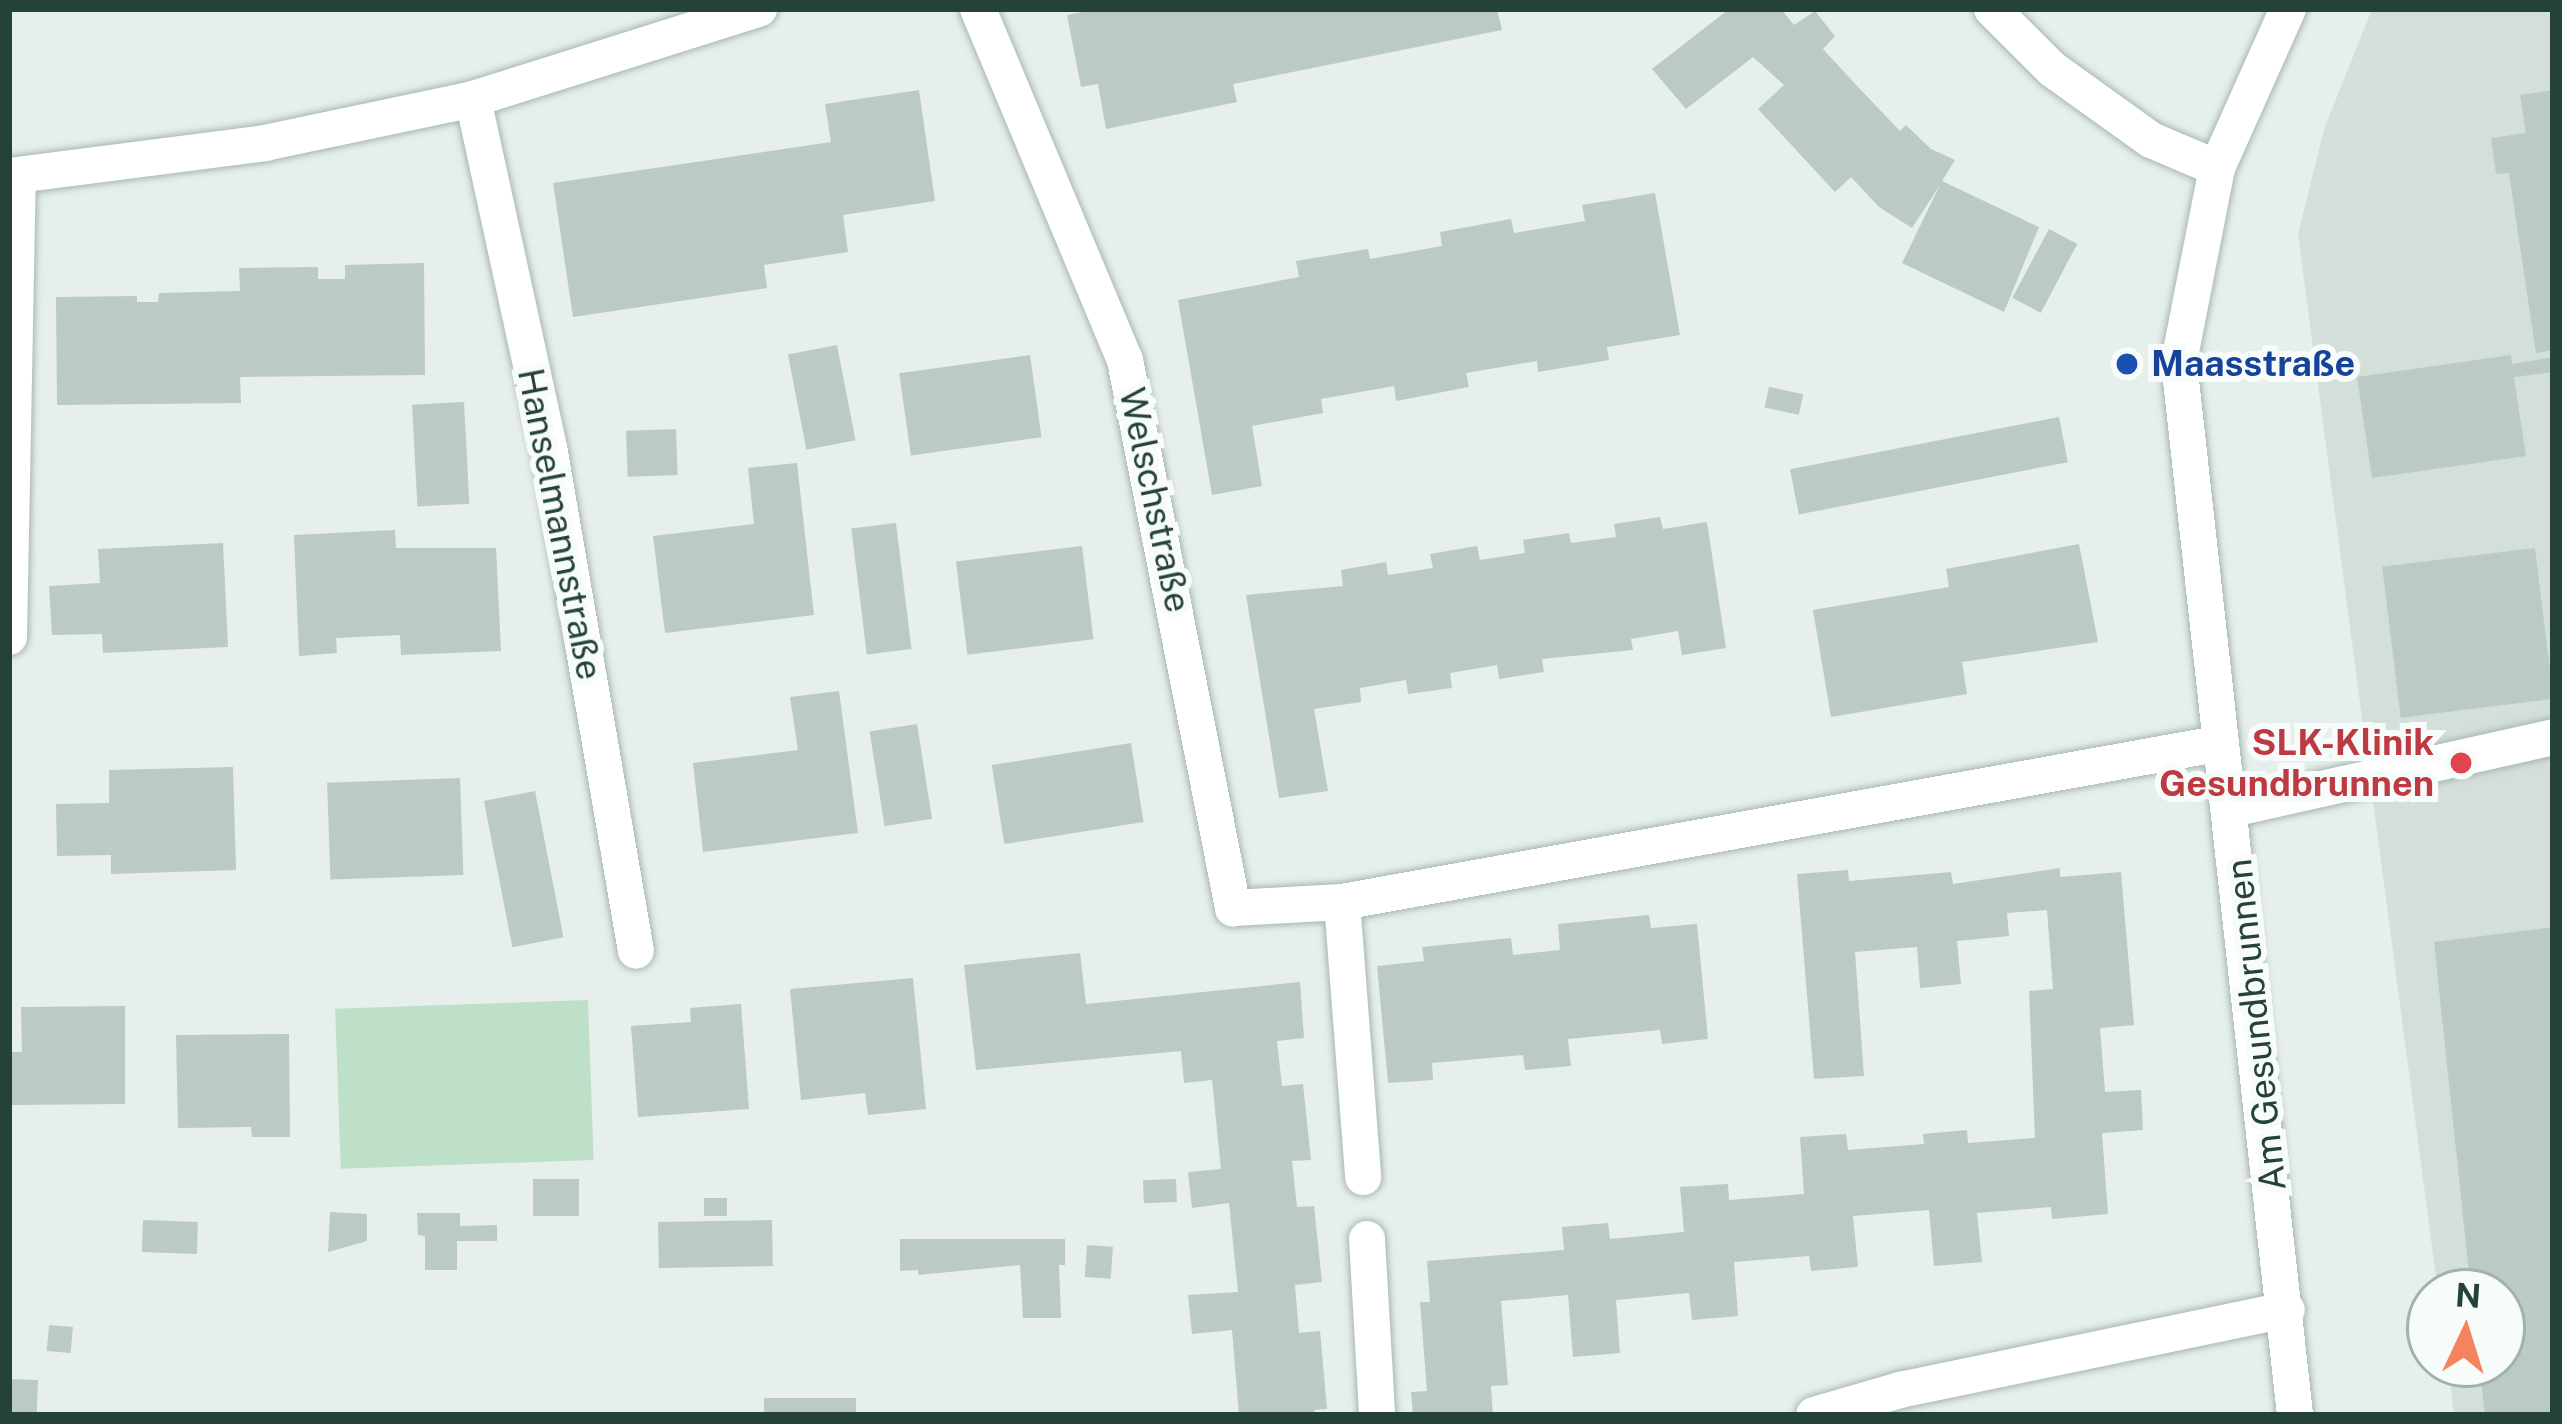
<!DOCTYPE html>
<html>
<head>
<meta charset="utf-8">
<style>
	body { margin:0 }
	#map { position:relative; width:2562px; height:1424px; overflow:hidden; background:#e6efeb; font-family:"Public Sans",sans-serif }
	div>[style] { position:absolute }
	.built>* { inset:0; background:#d4dfda }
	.green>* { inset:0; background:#bfe0c8; transform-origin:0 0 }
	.building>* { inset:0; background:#bbcac4; transform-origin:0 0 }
	.roads { filter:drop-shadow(0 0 3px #a8b8b2) drop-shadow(0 0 3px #a8b8b2) }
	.lane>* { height:36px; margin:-18px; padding:0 18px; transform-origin:18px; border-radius:18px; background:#fff }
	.street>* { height:36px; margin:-18px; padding:0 18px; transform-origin:18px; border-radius:18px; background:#fff }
	.dots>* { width:33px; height:33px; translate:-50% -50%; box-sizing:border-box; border:6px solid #f7fbf9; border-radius:50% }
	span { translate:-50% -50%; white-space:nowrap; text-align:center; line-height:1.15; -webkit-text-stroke:12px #f7fbf9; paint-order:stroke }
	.transit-label { font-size:36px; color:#164399; font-weight:700 }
	.left { translate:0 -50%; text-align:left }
	.street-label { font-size:36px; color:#24423a }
	.health-label { font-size:36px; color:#be3a42; font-weight:700 }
	.right { translate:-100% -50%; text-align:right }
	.frame { position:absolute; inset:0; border:12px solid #24423a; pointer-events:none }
	.north { position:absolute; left:2406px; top:1268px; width:120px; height:120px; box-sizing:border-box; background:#f7fbf9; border:3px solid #a3b1ad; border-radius:50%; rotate:4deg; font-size:33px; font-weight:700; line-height:48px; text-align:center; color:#24423a }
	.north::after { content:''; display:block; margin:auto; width:42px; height:54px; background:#f4845f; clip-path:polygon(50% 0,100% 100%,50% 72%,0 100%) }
</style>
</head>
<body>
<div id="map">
	<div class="built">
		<i style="clip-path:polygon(2372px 9px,2553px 9px,2553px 1415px,2454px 1415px,2448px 1364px,2502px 1364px,2502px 1292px,2438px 1292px,2298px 234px,2324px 129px)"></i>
	</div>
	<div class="green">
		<i style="left:588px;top:1000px;width:160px;height:253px;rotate:88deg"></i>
	</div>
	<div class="building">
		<i style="clip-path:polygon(1098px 9px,1497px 9px,1502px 30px,1233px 84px,1237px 102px,1106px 129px,1098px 84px,1081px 87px,1067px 15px)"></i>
		<i style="clip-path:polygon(1729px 9px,1781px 9px,1794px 25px,1815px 11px,1835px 36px,1823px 49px,1859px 88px,1900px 131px,1906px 125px,1931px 149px,1955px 160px,1942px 181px,2039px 227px,2004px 312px,1902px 263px,1940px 185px,1912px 228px,1879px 207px,1851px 177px,1835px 192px,1758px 109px,1784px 85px,1753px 57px,1686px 109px,1652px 69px)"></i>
		<i style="clip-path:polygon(919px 90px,935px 201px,843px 215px,848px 252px,764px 265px,767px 288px,573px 317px,553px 183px,831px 142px,825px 104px)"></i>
		<i style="clip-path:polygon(2553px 90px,2553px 350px,2536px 353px,2509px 173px,2496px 174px,2491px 138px,2526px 133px,2520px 95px)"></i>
		<i style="clip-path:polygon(1655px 193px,1680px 335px,1607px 347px,1609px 360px,1538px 372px,1537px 361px,1466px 373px,1469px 387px,1396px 401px,1394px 386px,1321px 399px,1323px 413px,1252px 426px,1262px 486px,1212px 495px,1178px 300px,1299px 277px,1296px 261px,1368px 249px,1370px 259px,1442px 246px,1440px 232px,1511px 219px,1514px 233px,1585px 221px,1582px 205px)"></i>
		<i style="left:2049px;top:229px;width:32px;height:78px;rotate:28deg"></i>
		<i style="clip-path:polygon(424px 263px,425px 375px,240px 377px,241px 403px,57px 405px,56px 297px,137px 296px,137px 302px,158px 302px,159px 293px,240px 291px,239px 268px,318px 267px,318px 279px,345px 279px,345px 265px)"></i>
		<i style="left:837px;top:345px;width:97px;height:50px;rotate:79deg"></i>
		<i style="left:1030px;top:355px;width:83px;height:132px;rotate:82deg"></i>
		<i style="clip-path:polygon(2511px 355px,2512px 364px,2553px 357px,2553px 372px,2514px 377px,2526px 456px,2372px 478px,2357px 377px)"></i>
		<i style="left:1769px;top:387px;width:35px;height:21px;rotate:12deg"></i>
		<i style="left:464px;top:402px;width:102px;height:52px;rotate:87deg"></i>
		<i style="left:2059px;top:417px;width:46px;height:274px;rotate:79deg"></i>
		<i style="left:676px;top:429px;width:46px;height:50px;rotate:88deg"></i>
		<i style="clip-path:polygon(797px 463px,814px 615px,665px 633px,653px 536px,754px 524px,748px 468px)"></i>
		<i style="clip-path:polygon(1660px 517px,1663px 529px,1707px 522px,1726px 648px,1682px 655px,1678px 631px,1631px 639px,1633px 650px,1542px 659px,1544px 672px,1499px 679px,1497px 665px,1450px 673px,1452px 688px,1408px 694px,1406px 680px,1360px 688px,1361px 702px,1314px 709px,1328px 791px,1279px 798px,1246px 595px,1343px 586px,1341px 570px,1386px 562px,1388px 575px,1433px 568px,1430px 554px,1477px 546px,1480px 560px,1525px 553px,1523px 540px,1569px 533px,1571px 543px,1616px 537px,1614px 524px)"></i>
		<i style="left:896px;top:523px;width:127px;height:45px;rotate:83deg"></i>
		<i style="clip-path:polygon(395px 530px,396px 548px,496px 548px,501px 651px,401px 655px,400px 635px,336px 638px,337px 653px,299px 656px,294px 535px)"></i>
		<i style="clip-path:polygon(223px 543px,228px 647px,103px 653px,102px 634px,52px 635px,49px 586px,100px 583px,98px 549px)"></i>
		<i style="clip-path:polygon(2079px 544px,2098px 642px,1962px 662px,1967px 694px,1831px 717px,1813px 610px,1949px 587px,1946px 569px)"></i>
		<i style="left:1082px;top:546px;width:94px;height:127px;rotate:83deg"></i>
		<i style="left:2535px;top:548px;width:152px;height:154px;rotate:83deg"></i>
		<i style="clip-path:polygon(839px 691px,858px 833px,703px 852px,693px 763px,798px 750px,790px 697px)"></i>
		<i style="left:917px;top:724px;width:96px;height:48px;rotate:81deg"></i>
		<i style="left:1131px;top:743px;width:80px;height:141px;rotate:81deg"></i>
		<i style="clip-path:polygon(233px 767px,236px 870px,111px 874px,111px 855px,57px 856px,56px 804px,109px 803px,109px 770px)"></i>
		<i style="left:460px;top:778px;width:97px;height:133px;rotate:88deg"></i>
		<i style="left:535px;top:791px;width:149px;height:52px;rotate:79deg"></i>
		<i style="clip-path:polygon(2060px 868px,2060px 877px,2121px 872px,2134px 1025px,2100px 1028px,2105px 1092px,2141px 1090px,2143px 1130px,2102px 1133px,2108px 1214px,2052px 1219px,2051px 1207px,1977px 1213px,1982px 1262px,1934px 1266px,1929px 1210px,1853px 1216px,1858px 1267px,1811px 1271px,1809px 1256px,1734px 1262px,1738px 1316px,1692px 1320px,1689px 1293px,1616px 1300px,1620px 1353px,1573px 1357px,1568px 1295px,1501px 1301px,1508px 1385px,1491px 1386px,1493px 1415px,1413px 1415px,1411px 1392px,1427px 1391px,1420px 1302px,1430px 1302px,1427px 1261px,1564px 1250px,1562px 1227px,1608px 1223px,1610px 1239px,1684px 1232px,1680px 1187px,1728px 1184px,1729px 1200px,1804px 1194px,1800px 1137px,1846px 1134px,1848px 1150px,1924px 1144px,1923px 1134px,1967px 1130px,1968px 1143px,2035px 1138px,2029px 991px,2053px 989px,2047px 910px,2007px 913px,2009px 936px,1957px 941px,1961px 984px,1920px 988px,1917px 947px,1855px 952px,1864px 1076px,1814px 1079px,1797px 874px,1848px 870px,1849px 881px,1951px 872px,1953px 884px)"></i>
		<i style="clip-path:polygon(1649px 915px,1651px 928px,1697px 924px,1708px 1039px,1662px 1044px,1660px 1030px,1568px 1039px,1571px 1066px,1525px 1070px,1523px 1055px,1432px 1063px,1433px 1080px,1388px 1083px,1377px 966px,1424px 961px,1422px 947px,1511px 938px,1513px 955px,1560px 950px,1558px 924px)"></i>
		<i style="clip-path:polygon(2553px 927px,2553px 1415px,2485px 1415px,2479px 1364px,2502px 1364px,2502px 1292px,2471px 1292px,2434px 942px)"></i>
		<i style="clip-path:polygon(1080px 953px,1086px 1004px,1300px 982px,1304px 1038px,1277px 1041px,1282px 1086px,1303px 1084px,1311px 1160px,1292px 1161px,1297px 1207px,1314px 1206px,1322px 1282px,1295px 1285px,1299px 1333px,1320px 1331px,1327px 1409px,1314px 1410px,1315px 1415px,1239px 1415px,1232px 1330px,1192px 1334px,1188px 1295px,1238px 1292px,1229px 1203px,1192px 1208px,1188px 1172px,1221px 1169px,1212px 1080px,1184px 1083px,1181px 1051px,976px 1070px,964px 965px)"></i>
		<i style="clip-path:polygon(913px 978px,926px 1109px,868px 1115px,865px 1093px,801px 1100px,790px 989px)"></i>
		<i style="clip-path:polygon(741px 1004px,749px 1109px,638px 1117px,631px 1026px,691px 1022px,690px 1008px)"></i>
		<i style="clip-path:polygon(125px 1006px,125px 1104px,9px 1105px,9px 1052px,22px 1052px,21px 1007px)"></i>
		<i style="clip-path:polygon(289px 1034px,290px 1137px,252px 1137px,251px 1127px,178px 1128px,176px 1035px)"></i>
		<i style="left:533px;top:1179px;width:46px;height:37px"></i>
		<i style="left:1176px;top:1179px;width:23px;height:33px;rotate:88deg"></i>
		<i style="left:704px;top:1198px;width:23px;height:18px"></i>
		<i style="clip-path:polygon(330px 1212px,367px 1214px,367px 1241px,328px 1252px)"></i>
		<i style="clip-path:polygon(417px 1213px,460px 1213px,460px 1226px,497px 1225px,497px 1241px,457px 1241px,457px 1270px,425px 1270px,425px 1236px,418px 1235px)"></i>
		<i style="left:143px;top:1220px;width:55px;height:32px;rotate:2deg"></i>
		<i style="left:772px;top:1220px;width:46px;height:114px;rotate:89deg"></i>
		<i style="clip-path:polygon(900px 1239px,1065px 1239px,1065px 1265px,1059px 1265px,1061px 1318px,1023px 1318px,1020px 1265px,918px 1275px,918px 1270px,900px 1271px)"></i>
		<i style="left:1087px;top:1245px;width:26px;height:32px;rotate:4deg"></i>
		<i style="left:49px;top:1325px;width:24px;height:26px;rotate:5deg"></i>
		<i style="left:9px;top:1379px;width:29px;height:36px;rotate:2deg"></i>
		<i style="left:764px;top:1398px;width:92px;height:17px"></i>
	</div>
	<div class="roads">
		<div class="lane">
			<i style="left:2232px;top:809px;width:329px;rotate:-12.6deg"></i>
			<i style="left:1342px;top:902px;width:276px;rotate:85.6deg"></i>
			<i style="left:1367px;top:1239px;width:176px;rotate:86.7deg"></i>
		</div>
		<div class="street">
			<i style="left:978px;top:9px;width:381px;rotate:67.3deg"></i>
			<i style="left:1125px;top:360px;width:559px;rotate:78.85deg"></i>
			<i style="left:1233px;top:908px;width:109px;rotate:-3.2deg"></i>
			<i style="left:1342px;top:902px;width:889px;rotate:-10.24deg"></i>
			<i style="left:1992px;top:9px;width:85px;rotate:45deg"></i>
			<i style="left:2052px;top:69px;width:122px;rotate:35.6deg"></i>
			<i style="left:2151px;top:140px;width:72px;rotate:23deg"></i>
			<i style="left:2288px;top:9px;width:174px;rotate:114.1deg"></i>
			<i style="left:2217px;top:168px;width:198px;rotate:101.1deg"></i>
			<i style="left:2179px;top:362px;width:1059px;rotate:83.71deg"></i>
			<i style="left:473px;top:99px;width:356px;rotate:77.7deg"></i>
			<i style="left:549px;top:447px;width:511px;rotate:80.21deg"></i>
			<i style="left:9px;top:176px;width:258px;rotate:-7.3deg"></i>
			<i style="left:265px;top:143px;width:213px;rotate:-11.9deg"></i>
			<i style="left:473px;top:99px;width:300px;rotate:-17.5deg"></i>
			<i style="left:9px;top:637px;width:460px;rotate:-88.9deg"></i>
			<i style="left:1814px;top:1415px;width:90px;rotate:-16.2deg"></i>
			<i style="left:1900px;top:1390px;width:395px;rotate:-11.7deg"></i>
		</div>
	</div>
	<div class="dots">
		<i style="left:2127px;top:364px;background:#1a4fb4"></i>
		<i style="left:2461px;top:763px;background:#e0444e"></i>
	</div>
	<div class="transit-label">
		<span class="left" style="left:2151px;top:364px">Maasstraße</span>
	</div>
	<div class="street-label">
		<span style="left:1155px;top:500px;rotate:78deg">Welschstraße</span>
		<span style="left:560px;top:524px;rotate:79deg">Hanselmannstraße</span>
		<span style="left:2256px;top:1025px;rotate:-96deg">Am Gesundbrunnen</span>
	</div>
	<div class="health-label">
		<span class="right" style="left:2434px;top:763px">SLK-Klinik<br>Gesundbrunnen</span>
	</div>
	<div class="frame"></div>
	<div class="north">N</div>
</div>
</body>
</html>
